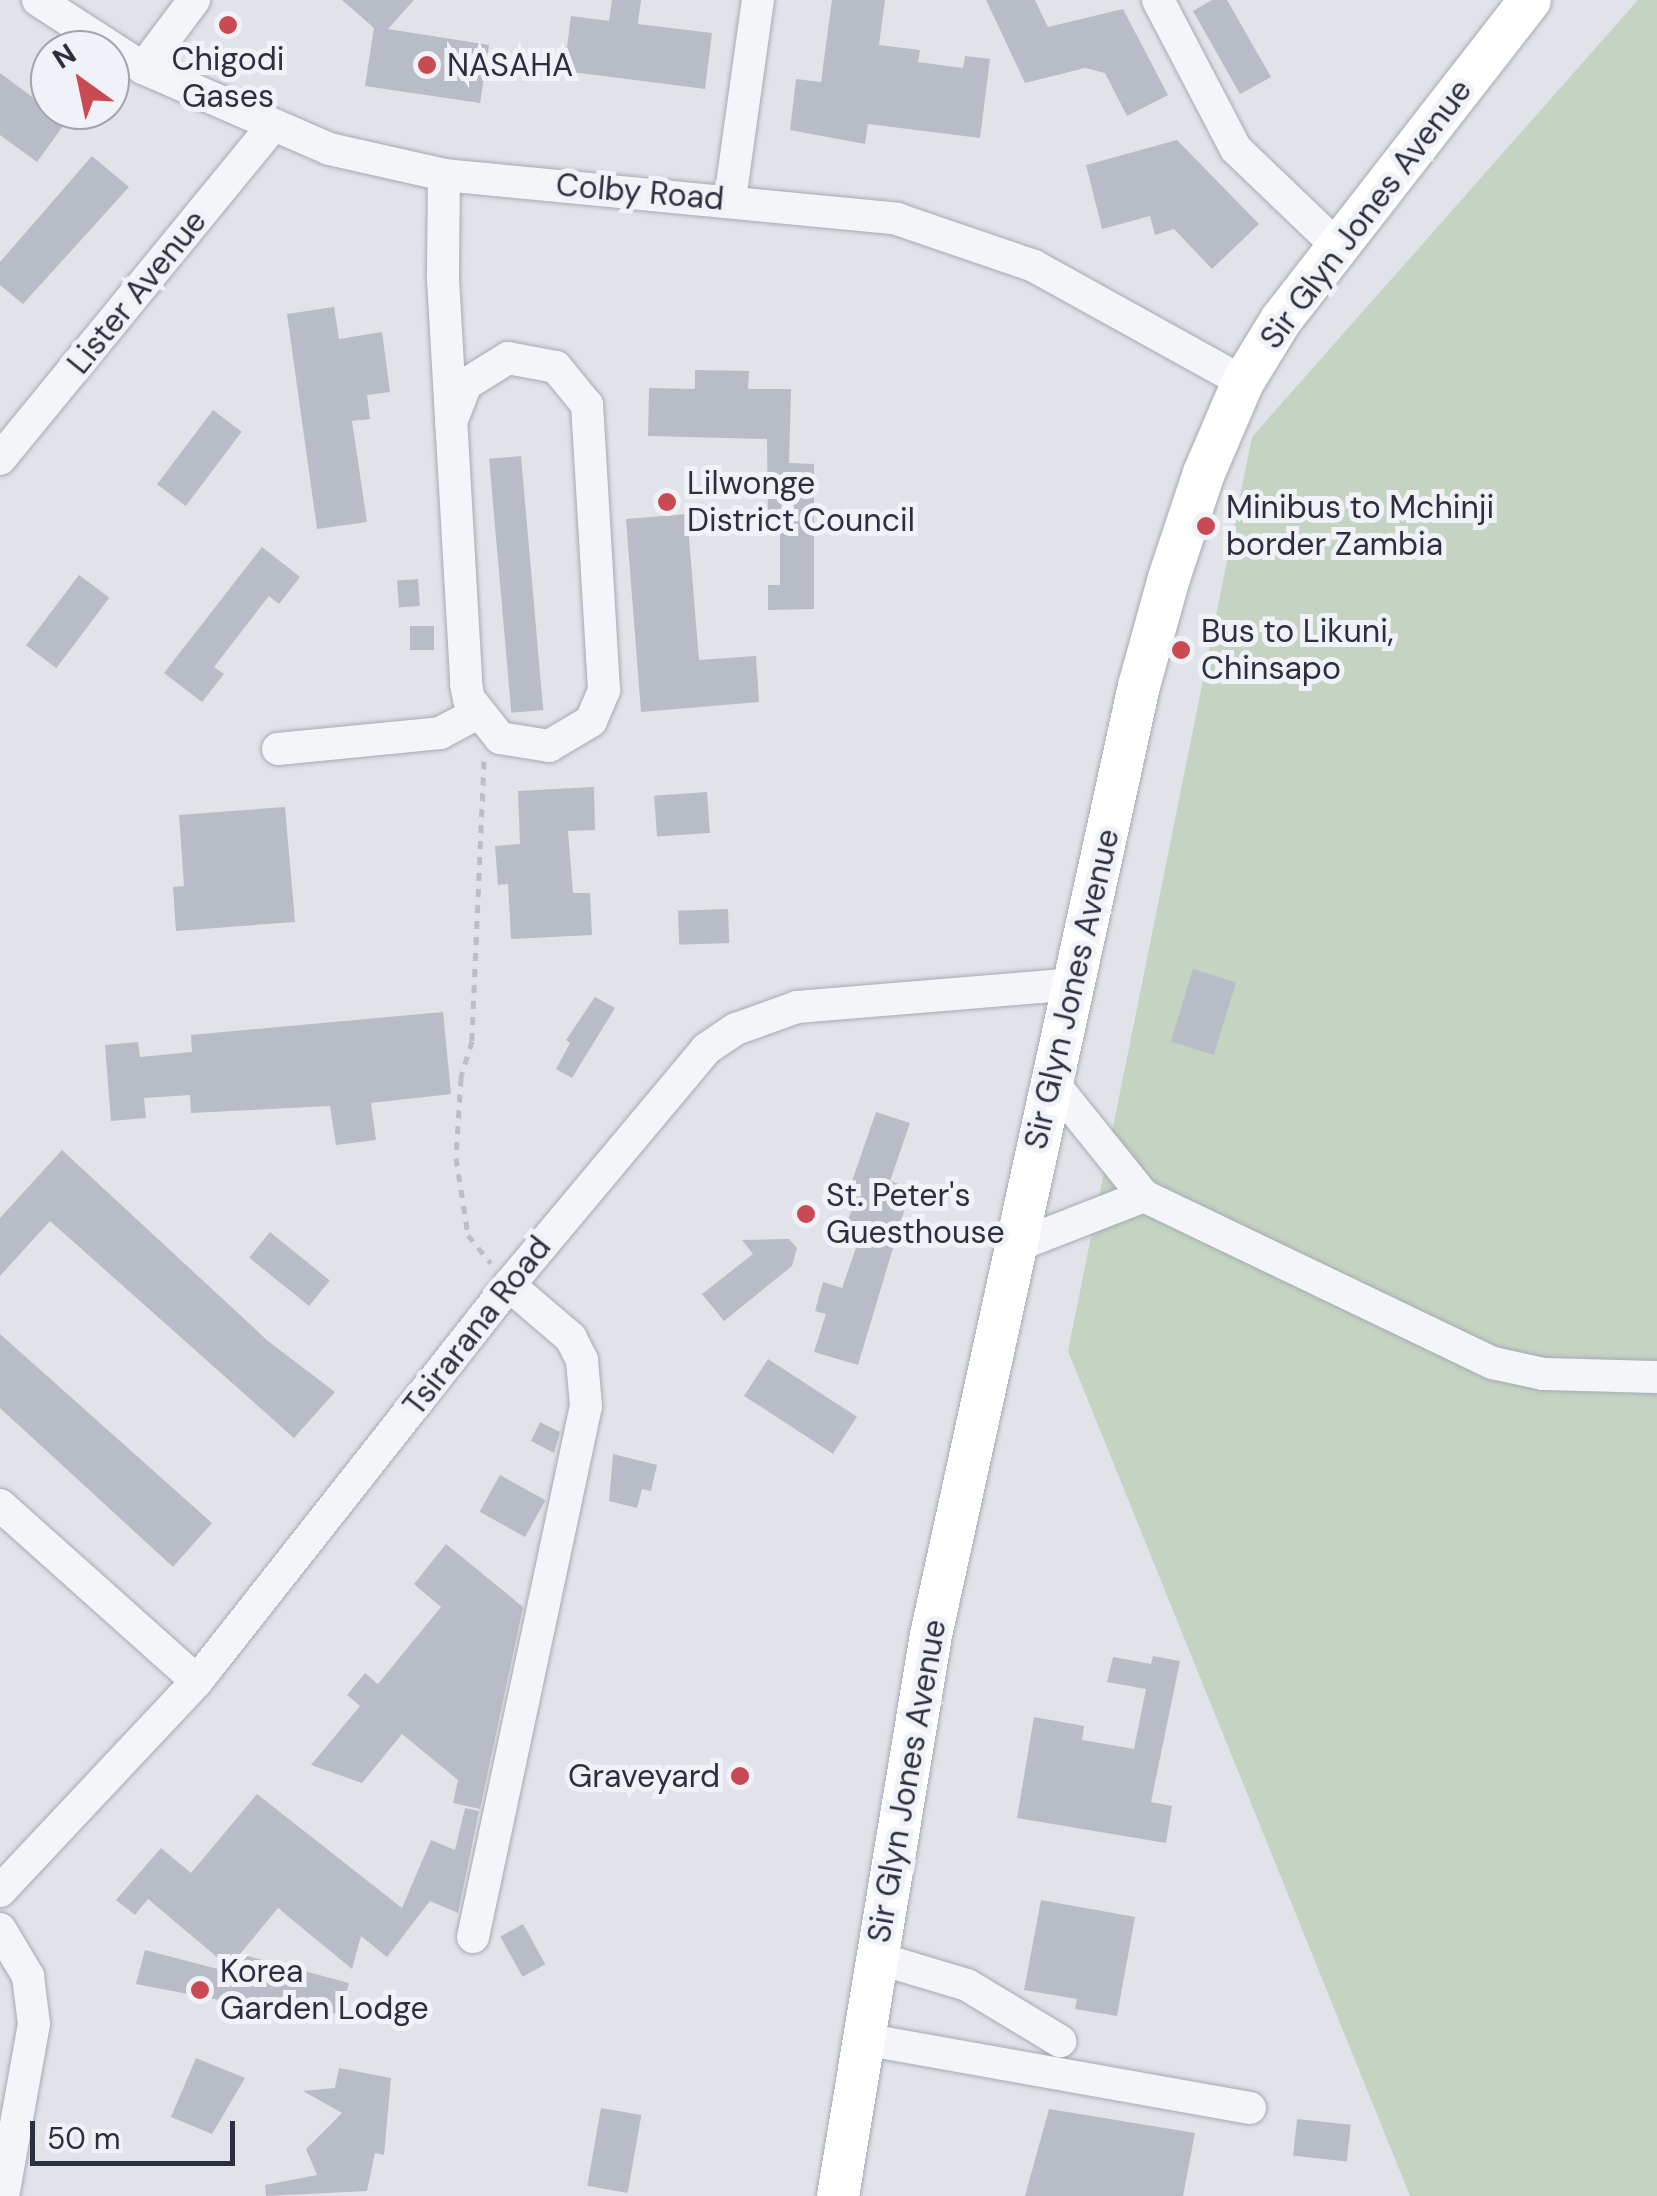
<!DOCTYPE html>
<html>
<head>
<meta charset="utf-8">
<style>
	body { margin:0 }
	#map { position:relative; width:1657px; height:2196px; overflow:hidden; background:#e1e3e9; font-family:"DM Sans",sans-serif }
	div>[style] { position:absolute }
	.green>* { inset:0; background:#c5d3c2 }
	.building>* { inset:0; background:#b8bcc6; transform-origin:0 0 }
	.path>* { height:5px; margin-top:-2.5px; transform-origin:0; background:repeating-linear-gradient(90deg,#bbbec4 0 8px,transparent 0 16px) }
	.roads { filter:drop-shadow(0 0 2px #a6aab3) drop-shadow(0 0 2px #a6aab3) }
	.minor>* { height:32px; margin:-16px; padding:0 16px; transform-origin:16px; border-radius:16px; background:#f3f5f8 }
	.major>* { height:42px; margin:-21px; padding:0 21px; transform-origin:21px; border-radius:21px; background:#fff }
	.dots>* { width:28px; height:28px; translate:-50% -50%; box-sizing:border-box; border:5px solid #f0f2f7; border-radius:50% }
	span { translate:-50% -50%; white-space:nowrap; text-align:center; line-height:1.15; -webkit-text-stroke:10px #f0f2f7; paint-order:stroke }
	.poi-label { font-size:32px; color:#2a3040 }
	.left { translate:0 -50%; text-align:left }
	.right { translate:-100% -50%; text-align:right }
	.street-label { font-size:32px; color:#2a3040 }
	.north { position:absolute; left:30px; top:30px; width:100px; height:100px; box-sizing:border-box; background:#f0f2f7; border:2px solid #a1a4ae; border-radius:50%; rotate:327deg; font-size:28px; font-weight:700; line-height:40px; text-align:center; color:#2a3040 }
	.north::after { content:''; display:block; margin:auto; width:35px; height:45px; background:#ca4a53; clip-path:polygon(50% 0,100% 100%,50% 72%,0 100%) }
	.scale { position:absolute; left:30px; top:2121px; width:205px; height:45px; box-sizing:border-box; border:5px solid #2a3040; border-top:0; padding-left:12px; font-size:30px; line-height:35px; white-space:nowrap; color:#2a3040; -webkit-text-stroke:8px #f0f2f7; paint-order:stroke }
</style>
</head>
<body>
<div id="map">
	<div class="green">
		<i style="clip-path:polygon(1638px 0,1657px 0,1657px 2196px,1410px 2196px,1068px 1351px,1252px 437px)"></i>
	</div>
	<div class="building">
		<i style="clip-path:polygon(342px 0,414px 0,388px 29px,489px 45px,480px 103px,365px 86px,374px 28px)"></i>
		<i style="clip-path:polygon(612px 0,641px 0,638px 24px,712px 33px,705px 89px,564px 71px,571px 16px,609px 21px)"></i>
		<i style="clip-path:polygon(832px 0,885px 0,879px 45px,920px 50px,918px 62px,963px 68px,965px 56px,990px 59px,980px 138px,868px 124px,865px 144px,790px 130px,796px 79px,821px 82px)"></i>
		<i style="clip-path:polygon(986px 0,1035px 0,1048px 27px,1123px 9px,1168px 95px,1127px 116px,1105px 73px,1085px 68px,1025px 83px)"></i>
		<i style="clip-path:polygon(1212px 0,1227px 0,1271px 77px,1240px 94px,1193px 11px)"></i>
		<i style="clip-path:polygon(0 73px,66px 122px,37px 162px,0 135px)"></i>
		<i style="clip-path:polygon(1177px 140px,1259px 224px,1212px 269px,1174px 229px,1155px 235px,1150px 216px,1102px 229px,1086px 165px)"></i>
		<i style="clip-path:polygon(92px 156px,129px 187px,23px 304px,0 285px,0 262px)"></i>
		<i style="clip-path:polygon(334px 307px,339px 339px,382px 332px,390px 392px,367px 395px,370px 419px,352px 421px,367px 522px,317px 529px,287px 314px)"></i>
		<i style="clip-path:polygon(695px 370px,749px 371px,748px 389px,791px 389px,789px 463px,814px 464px,814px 609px,768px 610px,768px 585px,780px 585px,780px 528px,768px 528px,767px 439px,648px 436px,649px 388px,695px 389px)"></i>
		<i style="left:213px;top:410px;width:36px;height:93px;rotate:37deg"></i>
		<i style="left:521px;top:456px;width:255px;height:32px;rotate:85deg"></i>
		<i style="clip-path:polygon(687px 514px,699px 660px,756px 656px,759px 702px,641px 712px,626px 519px)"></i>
		<i style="clip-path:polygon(262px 547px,300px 577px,279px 604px,269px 596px,214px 667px,224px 674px,202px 702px,164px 673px)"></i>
		<i style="left:79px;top:575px;width:38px;height:88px;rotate:37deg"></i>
		<i style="left:418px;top:579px;width:27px;height:21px;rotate:86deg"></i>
		<i style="left:410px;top:626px;width:24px;height:24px"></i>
		<i style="clip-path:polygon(594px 787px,595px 830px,568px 831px,573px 893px,590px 893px,592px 935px,511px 939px,508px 884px,498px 885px,495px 846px,520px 844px,518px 791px)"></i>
		<i style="left:707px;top:792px;width:41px;height:53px;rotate:86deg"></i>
		<i style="clip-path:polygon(285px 807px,295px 922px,176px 931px,173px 887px,184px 886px,179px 815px)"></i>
		<i style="left:728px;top:909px;width:34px;height:50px;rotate:88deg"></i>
		<i style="left:1193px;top:969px;width:45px;height:76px;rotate:17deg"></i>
		<i style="clip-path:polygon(595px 997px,615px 1008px,572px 1078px,556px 1069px,570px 1043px,566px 1040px)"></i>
		<i style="clip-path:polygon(443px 1012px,451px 1094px,371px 1103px,376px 1140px,336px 1145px,330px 1106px,191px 1113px,190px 1095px,144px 1098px,146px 1118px,111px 1121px,105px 1045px,138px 1042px,140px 1057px,192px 1052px,191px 1035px)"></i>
		<i style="clip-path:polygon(876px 1112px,910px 1123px,890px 1181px,911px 1188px,858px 1365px,814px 1352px,826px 1314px,815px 1311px,823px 1282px,842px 1288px,864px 1225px,848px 1220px,859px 1190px,850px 1187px)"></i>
		<i style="clip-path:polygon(62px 1150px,268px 1341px,335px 1392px,294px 1438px,50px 1221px,0 1276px,0 1218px)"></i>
		<i style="left:270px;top:1232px;width:77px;height:33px;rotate:39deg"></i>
		<i style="clip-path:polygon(789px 1239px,797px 1248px,792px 1266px,724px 1321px,702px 1294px,753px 1254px,742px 1240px)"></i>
		<i style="clip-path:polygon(0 1334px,212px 1523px,173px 1567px,0 1408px)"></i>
		<i style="left:768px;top:1359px;width:106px;height:44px;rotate:33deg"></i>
		<i style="clip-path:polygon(540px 1422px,560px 1432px,554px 1453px,531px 1441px)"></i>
		<i style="clip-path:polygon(613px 1454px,657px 1465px,651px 1491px,642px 1489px,637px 1508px,609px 1501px)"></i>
		<i style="left:500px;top:1475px;width:52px;height:42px;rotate:29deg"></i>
		<i style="clip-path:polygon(446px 1544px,523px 1607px,480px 1809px,453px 1803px,458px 1780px,402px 1734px,362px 1783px,311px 1765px,360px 1706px,347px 1695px,365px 1673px,378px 1684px,441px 1607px,414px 1584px)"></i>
		<i style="clip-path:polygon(1153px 1656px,1180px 1661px,1151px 1802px,1172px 1806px,1166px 1843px,1017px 1818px,1034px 1717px,1084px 1726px,1082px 1740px,1134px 1749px,1146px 1689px,1107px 1682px,1113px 1657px,1151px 1664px)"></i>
		<i style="clip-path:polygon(257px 1794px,402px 1908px,431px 1840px,455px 1850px,465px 1808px,479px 1811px,458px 1913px,430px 1901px,387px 1957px,361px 1936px,352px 1969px,278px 1908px,240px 1954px,349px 1983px,340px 2015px,311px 2007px,308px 2017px,136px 1984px,145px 1950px,237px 1974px,148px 1899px,135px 1915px,116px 1900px,161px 1848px,191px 1873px)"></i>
		<i style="clip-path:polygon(1041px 1900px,1135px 1917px,1117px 2016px,1075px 2009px,1077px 1999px,1024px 1990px)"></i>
		<i style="left:523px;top:1924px;width:46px;height:26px;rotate:61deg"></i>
		<i style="clip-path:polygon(196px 2058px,245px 2078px,212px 2134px,171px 2117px)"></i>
		<i style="clip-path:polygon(339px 2068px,391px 2078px,384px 2155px,375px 2153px,367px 2191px,266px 2196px,265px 2185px,317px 2175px,306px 2149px,342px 2113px,303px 2091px,335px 2088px)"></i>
		<i style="left:601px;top:2108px;width:41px;height:79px;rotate:10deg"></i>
		<i style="clip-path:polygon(1049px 2109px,1195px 2133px,1183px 2196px,1025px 2196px)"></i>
		<i style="left:1297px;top:2119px;width:54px;height:37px;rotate:6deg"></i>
	</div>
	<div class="path">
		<i style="left:484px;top:761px;width:280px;rotate:92.5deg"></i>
		<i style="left:472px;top:1041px;width:39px;rotate:107deg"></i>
		<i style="left:461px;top:1078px;width:80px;rotate:93.6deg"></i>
		<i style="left:456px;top:1158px;width:78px;rotate:81.1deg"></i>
		<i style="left:468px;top:1235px;width:36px;rotate:51deg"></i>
	</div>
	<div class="roads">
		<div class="minor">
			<i style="left:38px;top:0;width:125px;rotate:32.9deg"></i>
			<i style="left:143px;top:68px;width:203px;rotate:23.5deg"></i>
			<i style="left:329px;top:149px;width:118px;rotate:12.7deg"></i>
			<i style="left:444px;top:175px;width:455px;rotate:5.5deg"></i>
			<i style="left:897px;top:219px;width:145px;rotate:18.9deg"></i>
			<i style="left:1034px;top:266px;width:239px;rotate:29deg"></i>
			<i style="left:1158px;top:0;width:168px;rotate:62.4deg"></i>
			<i style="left:1236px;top:149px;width:137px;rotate:43.8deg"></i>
			<i style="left:143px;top:68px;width:85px;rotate:-53.1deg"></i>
			<i style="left:444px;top:175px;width:104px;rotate:90.6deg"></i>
			<i style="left:443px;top:279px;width:406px;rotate:86.7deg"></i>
			<i style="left:466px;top:684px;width:15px;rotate:79deg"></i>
			<i style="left:469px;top:699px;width:50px;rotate:51.5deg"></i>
			<i style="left:500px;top:738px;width:50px;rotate:9.3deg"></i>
			<i style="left:549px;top:746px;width:49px;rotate:-30.8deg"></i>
			<i style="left:591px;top:721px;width:34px;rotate:-67deg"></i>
			<i style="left:604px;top:690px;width:286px;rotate:-93.4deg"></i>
			<i style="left:587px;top:405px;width:49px;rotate:-129.2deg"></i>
			<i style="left:556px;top:367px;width:49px;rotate:-169.4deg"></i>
			<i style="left:508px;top:358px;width:49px;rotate:148.2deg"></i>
			<i style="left:466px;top:384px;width:41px;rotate:111.5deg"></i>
			<i style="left:730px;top:199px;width:201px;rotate:-82deg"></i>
			<i style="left:0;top:459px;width:431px;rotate:-50.7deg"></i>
			<i style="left:278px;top:749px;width:163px;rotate:-5.6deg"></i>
			<i style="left:440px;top:733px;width:41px;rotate:-27.8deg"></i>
			<i style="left:1053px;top:1083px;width:145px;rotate:51.2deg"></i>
			<i style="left:1144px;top:1196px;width:387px;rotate:25.6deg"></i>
			<i style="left:1493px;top:1363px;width:51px;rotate:12.4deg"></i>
			<i style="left:1543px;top:1374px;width:114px;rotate:1.5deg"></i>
			<i style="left:1013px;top:1247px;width:141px;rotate:-21.3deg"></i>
			<i style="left:0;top:1505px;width:264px;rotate:41.8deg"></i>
			<i style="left:0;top:1891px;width:288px;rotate:-46.8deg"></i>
			<i style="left:197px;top:1681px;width:504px;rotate:-51.77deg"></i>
			<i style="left:509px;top:1285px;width:307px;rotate:-50.1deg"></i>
			<i style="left:706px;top:1049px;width:36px;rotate:-34deg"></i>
			<i style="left:736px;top:1029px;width:65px;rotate:-19.8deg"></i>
			<i style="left:797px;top:1007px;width:280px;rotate:-4.7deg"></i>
			<i style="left:0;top:1929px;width:55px;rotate:59.2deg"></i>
			<i style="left:28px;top:1976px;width:48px;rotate:82.9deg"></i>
			<i style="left:34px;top:2024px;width:175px;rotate:100.2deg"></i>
			<i style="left:473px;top:1937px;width:543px;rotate:-77.99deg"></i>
			<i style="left:586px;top:1406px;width:46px;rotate:-95deg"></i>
			<i style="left:582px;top:1360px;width:25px;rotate:-117deg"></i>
			<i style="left:571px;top:1338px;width:82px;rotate:-139.5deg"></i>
			<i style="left:877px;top:1958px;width:94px;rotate:16.7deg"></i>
			<i style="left:967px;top:1985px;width:109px;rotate:31.1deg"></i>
			<i style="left:863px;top:2039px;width:393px;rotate:10.1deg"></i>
		</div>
		<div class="major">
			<i style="left:838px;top:2196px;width:569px;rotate:-80.59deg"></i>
			<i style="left:931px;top:1635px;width:972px;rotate:-77.64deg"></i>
			<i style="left:1139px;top:686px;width:112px;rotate:-74.5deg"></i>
			<i style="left:1169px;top:578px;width:111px;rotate:-71.6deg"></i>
			<i style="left:1204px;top:473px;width:99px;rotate:-66.8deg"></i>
			<i style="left:1243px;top:382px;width:73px;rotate:-58.5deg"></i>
			<i style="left:1281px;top:320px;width:405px;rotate:-52.1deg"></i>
		</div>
	</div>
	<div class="dots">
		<i style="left:228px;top:25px;background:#ca4a53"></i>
		<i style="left:427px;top:65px;background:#ca4a53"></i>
		<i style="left:667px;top:502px;background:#ca4a53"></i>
		<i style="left:1206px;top:526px;background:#ca4a53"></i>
		<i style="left:1181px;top:650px;background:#ca4a53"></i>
		<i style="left:806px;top:1214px;background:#ca4a53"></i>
		<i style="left:740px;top:1776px;background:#ca4a53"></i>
		<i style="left:200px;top:1990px;background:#ca4a53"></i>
	</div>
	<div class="poi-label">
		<span style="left:228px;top:78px">Chigodi<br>Gases</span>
		<span class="left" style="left:447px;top:65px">NASAHA</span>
		<span class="left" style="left:687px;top:502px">Lilwonge<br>District Council</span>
		<span class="left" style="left:1226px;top:526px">Minibus to Mchinji<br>border Zambia</span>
		<span class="left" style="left:1201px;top:650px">Bus to Likuni,<br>Chinsapo</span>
		<span class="left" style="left:826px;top:1214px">St. Peter's<br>Guesthouse</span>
		<span class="right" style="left:720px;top:1776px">Graveyard</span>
		<span class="left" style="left:220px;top:1990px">Korea<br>Garden Lodge</span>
	</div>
	<div class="street-label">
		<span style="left:640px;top:192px;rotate:5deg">Colby Road</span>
		<span style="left:1366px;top:214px;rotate:-53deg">Sir Glyn Jones Avenue</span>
		<span style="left:137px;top:292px;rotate:-51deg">Lister Avenue</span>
		<span style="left:1072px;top:989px;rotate:-77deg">Sir Glyn Jones Avenue</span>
		<span style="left:477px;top:1326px;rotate:-52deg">Tsirarana Road</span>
		<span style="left:907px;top:1781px;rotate:-80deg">Sir Glyn Jones Avenue</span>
	</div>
	<div class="north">N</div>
	<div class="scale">50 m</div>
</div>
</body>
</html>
